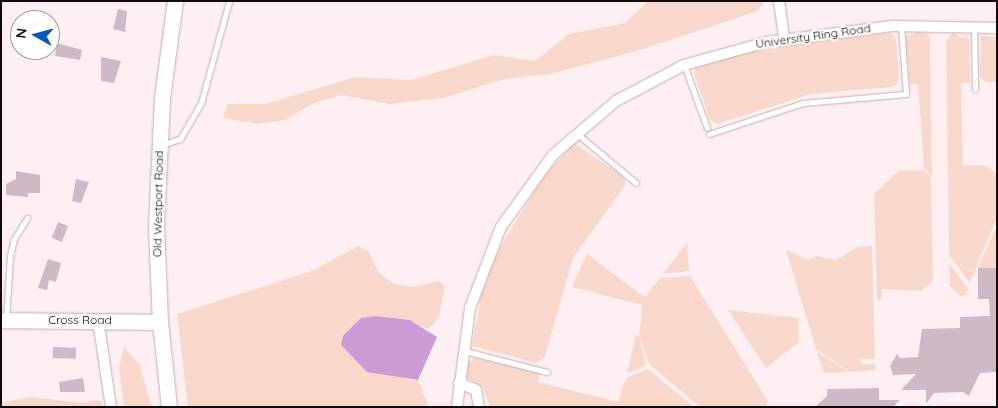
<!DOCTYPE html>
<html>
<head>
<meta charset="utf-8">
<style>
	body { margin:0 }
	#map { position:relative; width:998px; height:408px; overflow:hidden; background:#feeff2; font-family:Quicksand,sans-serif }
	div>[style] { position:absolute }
	.green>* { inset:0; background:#f8d8ca }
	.water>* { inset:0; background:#cd9ad4 }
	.building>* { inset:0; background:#cebac5; transform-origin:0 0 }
	.roads { filter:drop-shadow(0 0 1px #c5aeb2) drop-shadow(0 0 1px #c5aeb2) }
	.lane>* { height:5px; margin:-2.5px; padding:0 2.5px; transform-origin:2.5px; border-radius:2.5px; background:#fff }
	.street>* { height:10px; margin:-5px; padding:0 5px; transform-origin:5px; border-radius:5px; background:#fff }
	.secondary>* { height:15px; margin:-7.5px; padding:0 7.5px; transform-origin:7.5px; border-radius:7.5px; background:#fff }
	span { translate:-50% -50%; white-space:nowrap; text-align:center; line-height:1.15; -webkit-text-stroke:4px #fff; paint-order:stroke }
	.street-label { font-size:12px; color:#11090b }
	.frame { position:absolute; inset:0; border:2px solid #11090b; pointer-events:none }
	.north { position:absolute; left:10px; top:10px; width:50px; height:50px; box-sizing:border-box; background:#fff; border:1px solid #a09d9d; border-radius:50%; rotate:277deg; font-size:14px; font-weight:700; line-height:20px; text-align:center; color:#11090b }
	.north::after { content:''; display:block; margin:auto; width:18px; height:22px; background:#0755bf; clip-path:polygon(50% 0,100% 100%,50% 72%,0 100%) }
</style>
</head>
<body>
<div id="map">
	<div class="green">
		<i style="clip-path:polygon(648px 1px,765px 1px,758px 11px,637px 51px,550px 74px,505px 79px,443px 98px,389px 104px,342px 95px,314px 103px,285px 120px,257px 124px,223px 118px,227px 104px,266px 104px,355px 77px,411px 80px,494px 55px,535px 61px,569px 34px,625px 23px)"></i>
		<i style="clip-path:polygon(917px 32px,928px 34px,930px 39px,932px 177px,924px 168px,918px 84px,910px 85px,906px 37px)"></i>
		<i style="clip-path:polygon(891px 33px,896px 38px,899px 77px,897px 85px,892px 87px,811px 94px,717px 124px,710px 120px,694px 74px,694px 69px,736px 55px,813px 41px)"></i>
		<i style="clip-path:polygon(952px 33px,965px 39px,962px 33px,969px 39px,970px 83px,961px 83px,963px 165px,987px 166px,997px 175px,997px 218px,970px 283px,949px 255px,946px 42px)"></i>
		<i style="clip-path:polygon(981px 36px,997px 37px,997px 82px,986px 82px,980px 77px)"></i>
		<i style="clip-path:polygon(574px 143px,624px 177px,626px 184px,573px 258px,545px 357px,536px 363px,472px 346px,482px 289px,501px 245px,544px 176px)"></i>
		<i style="clip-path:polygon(924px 170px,931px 177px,933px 281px,921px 291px,882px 289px,881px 300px,877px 299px,874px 194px,898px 171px)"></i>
		<i style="clip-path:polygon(997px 226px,997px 268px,978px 268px,987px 247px)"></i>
		<i style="clip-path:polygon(687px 243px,689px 271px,663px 274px)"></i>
		<i style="clip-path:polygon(358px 246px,368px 251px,379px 273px,394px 284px,412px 287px,439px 281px,445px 286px,439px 318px,428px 329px,410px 320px,375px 316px,361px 318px,343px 336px,342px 345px,354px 359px,412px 381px,418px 380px,429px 407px,188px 407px,177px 314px,312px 271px)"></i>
		<i style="clip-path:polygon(872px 246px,875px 359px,860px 359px,862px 364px,875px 364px,875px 370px,850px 372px,816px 349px,786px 250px,809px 260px,816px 256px,836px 260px,857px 247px)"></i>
		<i style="clip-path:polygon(587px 254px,645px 297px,660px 278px,690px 276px,767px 399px,767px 406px,700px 407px,649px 364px,640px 338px,646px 366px,627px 373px,636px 334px,639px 337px,642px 305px,572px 287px)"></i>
		<i style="clip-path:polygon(949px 263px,968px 288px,966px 295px,960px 296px,950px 286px)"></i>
		<i style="clip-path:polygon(728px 310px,799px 318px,798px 343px,766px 368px)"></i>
		<i style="clip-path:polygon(124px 347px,140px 365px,152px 407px,124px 407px,119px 367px)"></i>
		<i style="clip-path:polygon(817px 352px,846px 370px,847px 372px,824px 373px)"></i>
		<i style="clip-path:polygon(475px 358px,540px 373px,538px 382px,618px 402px,626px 378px,648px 369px,694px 407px,490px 407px,483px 388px,467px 377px,468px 364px)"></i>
		<i style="clip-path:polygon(32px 397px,81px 403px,95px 400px,101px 401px,103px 407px,1px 407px,7px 401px)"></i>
	</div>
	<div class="water">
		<i style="clip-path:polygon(375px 316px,410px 320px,437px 337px,418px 380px,367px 372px,341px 345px,343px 336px,361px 318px)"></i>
	</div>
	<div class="building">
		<i style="clip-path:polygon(118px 9px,127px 11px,125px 32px,113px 29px)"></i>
		<i style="clip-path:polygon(57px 43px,82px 50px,80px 60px,55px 56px)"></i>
		<i style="clip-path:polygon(101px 57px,121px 61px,114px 83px,101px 81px)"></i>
		<i style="clip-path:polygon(16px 171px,40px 175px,40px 193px,28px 193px,28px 197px,6px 195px,6px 184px,16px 179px)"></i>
		<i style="clip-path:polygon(76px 179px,89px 182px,81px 203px,72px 201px)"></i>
		<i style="left:58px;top:222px;width:11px;height:17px;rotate:22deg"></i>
		<i style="clip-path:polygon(48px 259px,61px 263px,56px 282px,49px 280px,47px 290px,38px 288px)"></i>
		<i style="clip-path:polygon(978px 268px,997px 268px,997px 372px,980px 373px,969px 396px,963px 392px,934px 393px,926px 404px,926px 390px,901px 390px,916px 374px,893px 375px,890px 366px,897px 354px,900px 358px,918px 357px,922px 329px,960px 328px,960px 317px,990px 316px,989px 299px,978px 299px)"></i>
		<i style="left:53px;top:347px;width:23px;height:11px;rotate:2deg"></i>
		<i style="clip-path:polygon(83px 378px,85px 392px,60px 392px,59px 382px)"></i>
		<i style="clip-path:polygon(879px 388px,879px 400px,900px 400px,893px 407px,815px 407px,827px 396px,827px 389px)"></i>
	</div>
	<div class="roads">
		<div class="lane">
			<i style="left:974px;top:27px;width:62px;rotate:89.1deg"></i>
			<i style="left:684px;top:65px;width:67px;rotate:69.9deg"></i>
			<i style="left:576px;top:133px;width:78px;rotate:39.8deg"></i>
			<i style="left:709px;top:134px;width:99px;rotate:-18.3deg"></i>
			<i style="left:803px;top:103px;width:103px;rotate:-5deg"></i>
			<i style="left:906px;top:94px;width:68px;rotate:-94.2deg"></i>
			<i style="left:161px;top:145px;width:20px;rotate:-18deg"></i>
			<i style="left:180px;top:139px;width:42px;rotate:-59.7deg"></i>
			<i style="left:201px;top:103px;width:106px;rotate:-74.6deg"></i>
			<i style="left:6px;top:319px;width:63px;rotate:-86.4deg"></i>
			<i style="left:10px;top:256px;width:17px;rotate:-77deg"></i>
			<i style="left:14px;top:239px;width:25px;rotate:-58deg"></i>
			<i style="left:465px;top:351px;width:85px;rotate:14.4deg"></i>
		</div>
		<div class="street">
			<i style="left:779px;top:1px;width:37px;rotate:82deg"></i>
			<i style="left:98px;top:320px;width:88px;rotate:81.5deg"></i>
			<i style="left:459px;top:383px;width:18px;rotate:22deg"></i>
			<i style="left:476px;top:390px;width:17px;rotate:80deg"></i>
			<i style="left:457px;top:407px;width:100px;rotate:-82.5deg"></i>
			<i style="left:470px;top:308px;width:87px;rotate:-69.1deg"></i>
			<i style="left:501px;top:227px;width:89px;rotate:-54.2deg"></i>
			<i style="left:553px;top:155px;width:83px;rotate:-40.6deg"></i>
			<i style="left:616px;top:101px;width:77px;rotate:-27.9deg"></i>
			<i style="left:684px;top:65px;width:86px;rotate:-15.5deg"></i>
			<i style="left:767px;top:42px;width:126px;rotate:-7.3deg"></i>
			<i style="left:892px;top:26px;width:105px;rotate:1.1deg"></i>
		</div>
		<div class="secondary">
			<i style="left:1px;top:320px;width:159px;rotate:0.7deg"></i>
			<i style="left:169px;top:407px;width:85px;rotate:-96deg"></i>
			<i style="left:160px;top:322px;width:96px;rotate:-92.4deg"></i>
			<i style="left:156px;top:226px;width:128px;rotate:-87.3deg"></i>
			<i style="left:162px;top:98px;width:98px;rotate:-82.4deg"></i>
		</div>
	</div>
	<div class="street-label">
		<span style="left:813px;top:36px;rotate:-8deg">University Ring Road</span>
		<span style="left:158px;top:204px;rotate:-89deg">Old Westport Road</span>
		<span style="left:80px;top:320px">Cross Road</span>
	</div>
	<div class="frame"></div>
	<div class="north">N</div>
</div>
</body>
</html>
